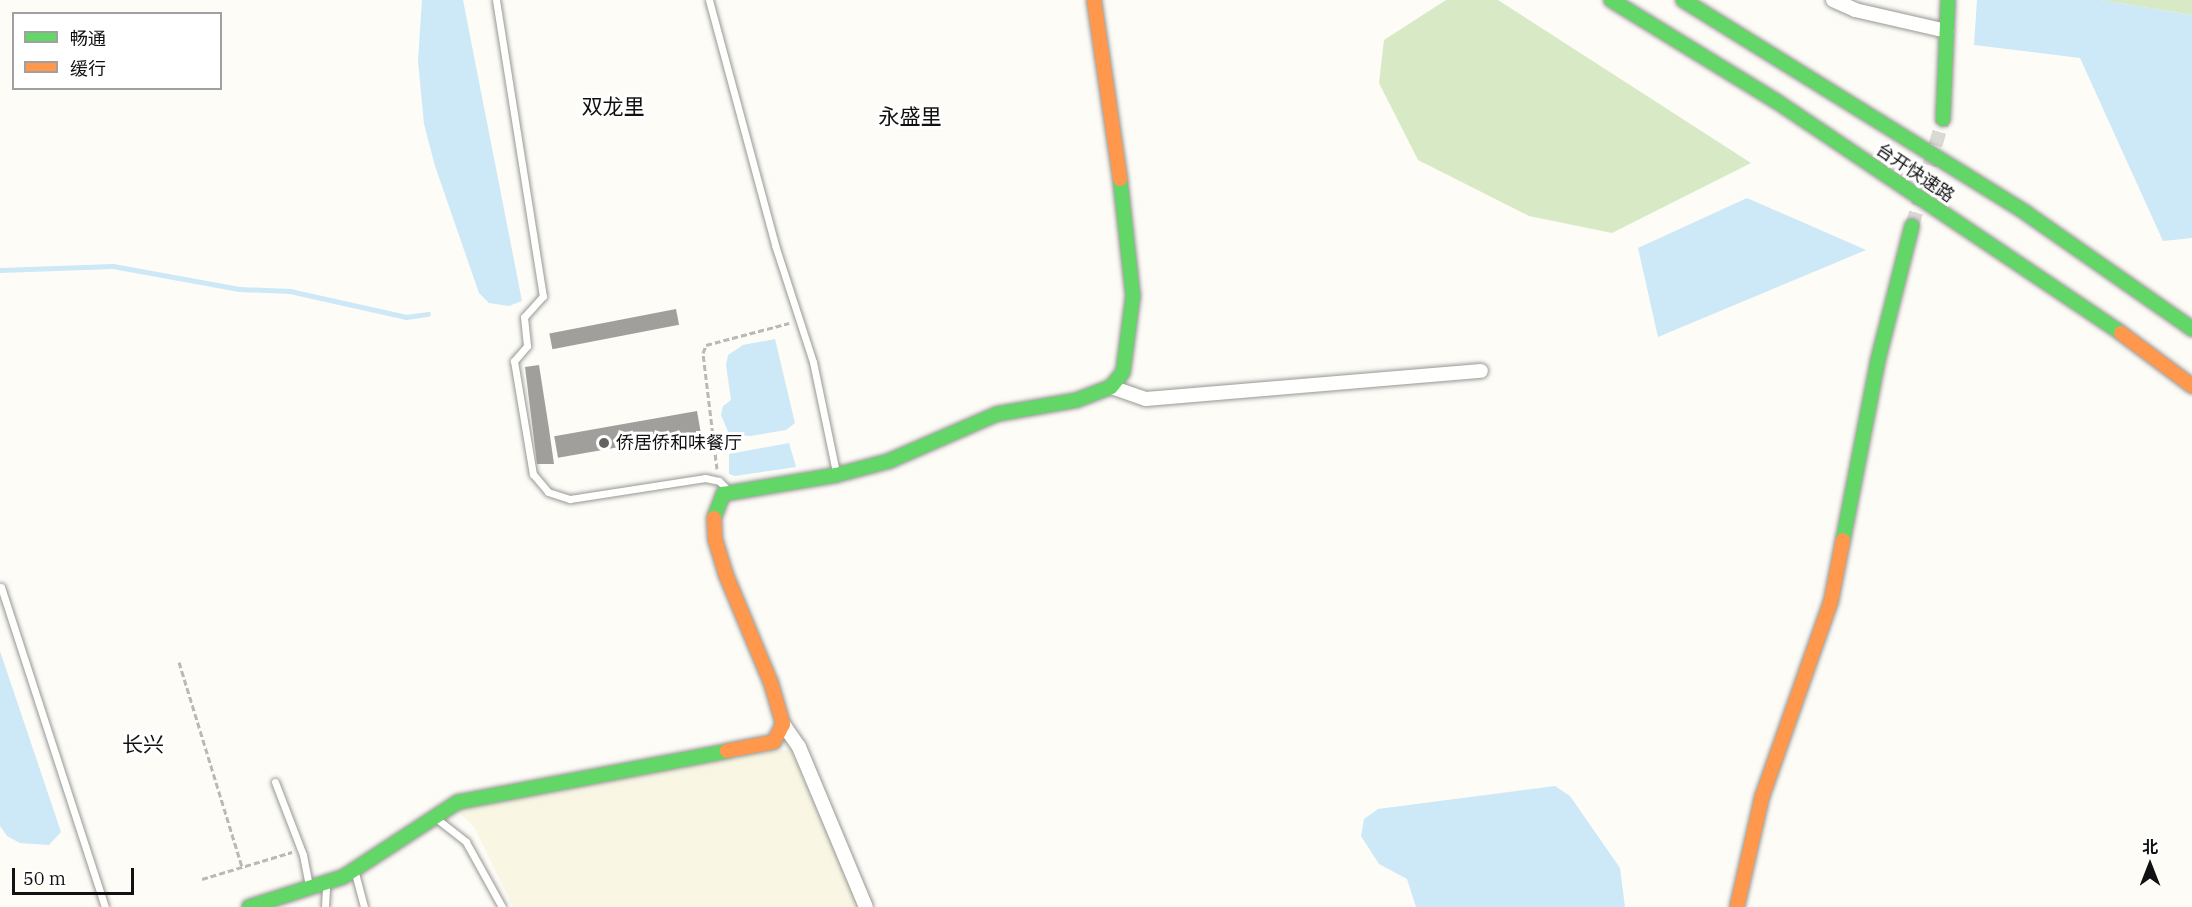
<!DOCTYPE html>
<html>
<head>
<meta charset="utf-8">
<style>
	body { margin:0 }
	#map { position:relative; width:2192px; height:907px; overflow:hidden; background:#fdfcf7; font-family:"IBM Plex Serif","Noto Sans SC",serif }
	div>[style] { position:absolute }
	.farmland>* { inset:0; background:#f9f7e4 }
	.forest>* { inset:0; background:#d8eac5 }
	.water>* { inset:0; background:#cde8f7 }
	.stream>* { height:4.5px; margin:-2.25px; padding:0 2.25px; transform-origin:2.25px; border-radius:2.25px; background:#cde8f7 }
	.building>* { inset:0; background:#a19f9c; transform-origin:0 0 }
	.street-tunnel>* { height:14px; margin-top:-7px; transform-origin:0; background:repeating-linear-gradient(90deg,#dad9d4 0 14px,transparent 0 21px) }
	.path>* { height:3px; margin-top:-1.5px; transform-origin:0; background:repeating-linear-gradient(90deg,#b9b9b8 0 6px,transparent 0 9px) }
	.roads { filter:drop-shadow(0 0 2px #979795) drop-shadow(0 0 2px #979795) }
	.lane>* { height:7px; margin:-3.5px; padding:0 3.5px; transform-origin:3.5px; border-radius:3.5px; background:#fffffe }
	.street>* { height:14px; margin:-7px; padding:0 7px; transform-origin:7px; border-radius:7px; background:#fffffe }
	.fast>* { height:14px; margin:-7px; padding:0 7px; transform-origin:7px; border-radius:7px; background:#63d668 }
	.slow>* { height:14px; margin:-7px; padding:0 7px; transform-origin:7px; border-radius:7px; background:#ff974d }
	.dots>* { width:16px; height:16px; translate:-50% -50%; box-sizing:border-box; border:3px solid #fff; border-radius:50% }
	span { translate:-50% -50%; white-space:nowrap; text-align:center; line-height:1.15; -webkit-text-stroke:6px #fff; paint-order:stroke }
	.street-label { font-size:18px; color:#111 }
	.poi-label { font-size:18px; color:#111 }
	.left { translate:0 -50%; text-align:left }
	.quarter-label { font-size:21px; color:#111 }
	.legend { position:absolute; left:12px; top:12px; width:210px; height:78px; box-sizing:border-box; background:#fff; border:2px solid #a0a0a0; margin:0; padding:8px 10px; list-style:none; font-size:18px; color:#111 }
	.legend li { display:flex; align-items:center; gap:12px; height:30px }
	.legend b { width:30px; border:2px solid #a0a0a0 }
	.north { position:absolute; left:2120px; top:835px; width:60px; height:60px; -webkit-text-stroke:4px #fff; paint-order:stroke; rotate:0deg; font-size:16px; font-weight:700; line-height:24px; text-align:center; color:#111 }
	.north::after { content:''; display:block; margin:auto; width:21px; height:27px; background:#111; clip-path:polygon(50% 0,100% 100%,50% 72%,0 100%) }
	.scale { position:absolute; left:12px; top:868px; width:122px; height:27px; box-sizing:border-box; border:3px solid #111; border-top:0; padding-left:8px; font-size:18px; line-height:21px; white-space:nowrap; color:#111; -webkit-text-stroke:4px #fff; paint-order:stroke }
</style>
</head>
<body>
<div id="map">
	<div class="farmland">
		<i style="clip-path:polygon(790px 749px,861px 907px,513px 907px,474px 827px,456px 810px,495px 798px)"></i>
	</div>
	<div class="forest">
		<i style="clip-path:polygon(1446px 0,1498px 0,1751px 163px,1612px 233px,1529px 216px,1418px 160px,1379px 83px,1384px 40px)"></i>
		<i style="clip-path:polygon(2100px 0,2192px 0,2192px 15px)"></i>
	</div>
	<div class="water">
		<i style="clip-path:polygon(422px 0,463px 0,522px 301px,509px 306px,489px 303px,479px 293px,435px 166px,424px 124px,418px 61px)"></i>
		<i style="clip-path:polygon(1977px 0,2100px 0,2192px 15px,2192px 238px,2163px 241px,2080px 58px,1974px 45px)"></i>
		<i style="clip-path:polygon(1747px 198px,1866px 250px,1658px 337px,1638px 248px)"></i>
		<i style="clip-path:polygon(775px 339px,795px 423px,786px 430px,750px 436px,729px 434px,721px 415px,723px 406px,731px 400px,726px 365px,728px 355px,743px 345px)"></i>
		<i style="clip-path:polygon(789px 443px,796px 467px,735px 476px,729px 474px,729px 454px)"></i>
		<i style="clip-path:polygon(0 651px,61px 832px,49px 845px,20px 843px,7px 836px,0 826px)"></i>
		<i style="clip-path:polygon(1555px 786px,1570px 796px,1620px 868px,1625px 907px,1416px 907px,1407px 879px,1379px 864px,1361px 836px,1364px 819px,1378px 809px)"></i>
	</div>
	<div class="stream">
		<i style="left:0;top:270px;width:113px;rotate:-2deg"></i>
		<i style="left:113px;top:266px;width:128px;rotate:10.3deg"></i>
		<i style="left:239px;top:289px;width:51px;rotate:2.2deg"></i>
		<i style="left:290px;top:291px;width:119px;rotate:12.6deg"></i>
		<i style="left:406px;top:317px;width:22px;rotate:-8deg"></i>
	</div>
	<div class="building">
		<i style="left:676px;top:309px;width:16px;height:129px;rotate:79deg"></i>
		<i style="clip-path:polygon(539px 365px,549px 429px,554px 464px,537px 464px,525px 367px)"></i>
		<i style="left:697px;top:411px;width:22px;height:145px;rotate:80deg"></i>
	</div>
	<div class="street-tunnel">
		<i style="left:1912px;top:226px;width:111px;rotate:-73.8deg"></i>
	</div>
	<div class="path">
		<i style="left:717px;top:469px;width:117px;rotate:-96.9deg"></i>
		<i style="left:703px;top:353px;width:9px;rotate:-69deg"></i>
		<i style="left:706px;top:345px;width:86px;rotate:-14.8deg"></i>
		<i style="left:179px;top:662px;width:214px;rotate:72.9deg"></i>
		<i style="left:202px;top:879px;width:94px;rotate:-16.7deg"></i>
	</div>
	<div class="roads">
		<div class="lane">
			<i style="left:496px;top:0;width:300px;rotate:81deg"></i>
			<i style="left:543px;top:296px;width:28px;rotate:132deg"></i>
			<i style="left:524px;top:317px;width:29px;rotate:84deg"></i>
			<i style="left:527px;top:346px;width:20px;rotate:131deg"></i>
			<i style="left:514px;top:361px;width:115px;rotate:80.5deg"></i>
			<i style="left:533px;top:474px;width:23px;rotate:50deg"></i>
			<i style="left:548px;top:492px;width:23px;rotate:18deg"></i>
			<i style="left:570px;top:499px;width:137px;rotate:-8.8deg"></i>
			<i style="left:705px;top:478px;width:14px;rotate:12deg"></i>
			<i style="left:719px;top:481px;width:14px;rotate:45deg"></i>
			<i style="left:709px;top:0;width:254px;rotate:74.9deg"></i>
			<i style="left:775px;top:245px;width:123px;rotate:72deg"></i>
			<i style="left:813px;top:362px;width:112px;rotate:78.2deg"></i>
			<i style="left:1px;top:587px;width:336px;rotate:72deg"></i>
			<i style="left:275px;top:782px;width:78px;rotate:69deg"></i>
			<i style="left:303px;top:855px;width:33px;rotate:79deg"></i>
			<i style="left:437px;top:819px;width:37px;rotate:38deg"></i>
			<i style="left:466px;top:842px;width:74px;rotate:61deg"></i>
			<i style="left:355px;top:873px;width:35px;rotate:75deg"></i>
			<i style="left:325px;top:907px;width:22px;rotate:-87deg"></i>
		</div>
		<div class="street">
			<i style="left:1833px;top:0;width:24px;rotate:24deg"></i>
			<i style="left:1855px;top:10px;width:94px;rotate:12.9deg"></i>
			<i style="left:1111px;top:387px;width:37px;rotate:19deg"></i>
			<i style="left:1146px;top:399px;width:336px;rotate:-4.8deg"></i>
			<i style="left:783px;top:724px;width:28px;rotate:55deg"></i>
			<i style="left:799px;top:747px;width:173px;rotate:67.3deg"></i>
		</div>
		<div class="fast">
			<i style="left:1611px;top:0;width:193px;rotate:31.5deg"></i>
			<i style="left:1776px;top:101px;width:416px;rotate:33.9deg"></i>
			<i style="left:1683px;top:0;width:404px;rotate:31.8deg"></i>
			<i style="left:2026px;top:213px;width:203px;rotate:34.9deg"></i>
			<i style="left:1943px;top:119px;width:119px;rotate:-87.6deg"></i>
			<i style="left:714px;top:518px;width:26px;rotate:-69deg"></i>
			<i style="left:723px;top:494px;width:115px;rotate:-9.5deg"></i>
			<i style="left:836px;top:475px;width:55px;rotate:-14.8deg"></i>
			<i style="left:889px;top:461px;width:118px;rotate:-23.5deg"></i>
			<i style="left:997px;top:414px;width:81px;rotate:-9.9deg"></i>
			<i style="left:1077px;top:400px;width:36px;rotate:-21deg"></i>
			<i style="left:1111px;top:387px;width:19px;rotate:-51deg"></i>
			<i style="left:1123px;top:372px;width:77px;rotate:-82.5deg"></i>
			<i style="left:1133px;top:296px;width:118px;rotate:-96.3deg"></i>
			<i style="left:1843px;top:540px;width:183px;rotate:-79deg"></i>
			<i style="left:1878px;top:360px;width:138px;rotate:-75.8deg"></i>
			<i style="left:249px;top:907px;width:99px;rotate:-17.7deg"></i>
			<i style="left:343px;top:877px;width:137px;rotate:-33.1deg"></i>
			<i style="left:458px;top:802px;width:274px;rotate:-10.7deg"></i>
		</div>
		<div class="slow">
			<i style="left:1094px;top:0;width:181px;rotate:81.7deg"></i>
			<i style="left:2121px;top:333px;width:89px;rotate:36.7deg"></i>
			<i style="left:714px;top:518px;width:21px;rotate:87deg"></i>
			<i style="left:715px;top:539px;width:38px;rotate:73deg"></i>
			<i style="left:726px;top:575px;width:117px;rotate:67.4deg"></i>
			<i style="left:771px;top:683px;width:43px;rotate:73.7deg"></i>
			<i style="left:783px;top:724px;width:20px;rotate:117deg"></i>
			<i style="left:774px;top:742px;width:48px;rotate:169.2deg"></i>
			<i style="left:1737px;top:907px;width:113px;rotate:-77.2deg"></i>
			<i style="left:1762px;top:797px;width:208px;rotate:-70.6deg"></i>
			<i style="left:1831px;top:601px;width:62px;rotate:-78.9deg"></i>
		</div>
	</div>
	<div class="dots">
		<i style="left:604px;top:443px;background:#646362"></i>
	</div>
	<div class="street-label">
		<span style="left:1915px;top:173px;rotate:34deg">台开快速路</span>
	</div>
	<div class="poi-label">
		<span class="left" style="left:616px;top:443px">侨居侨和味餐厅</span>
	</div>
	<div class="quarter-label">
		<span style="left:613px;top:106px">双龙里</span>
		<span style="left:910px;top:116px">永盛里</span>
		<span style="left:143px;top:744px">长兴</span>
	</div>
	<ul class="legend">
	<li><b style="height:8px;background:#63d668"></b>畅通</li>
	<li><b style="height:8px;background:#ff974d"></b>缓行</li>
	</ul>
	<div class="north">北</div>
	<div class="scale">50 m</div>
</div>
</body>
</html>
